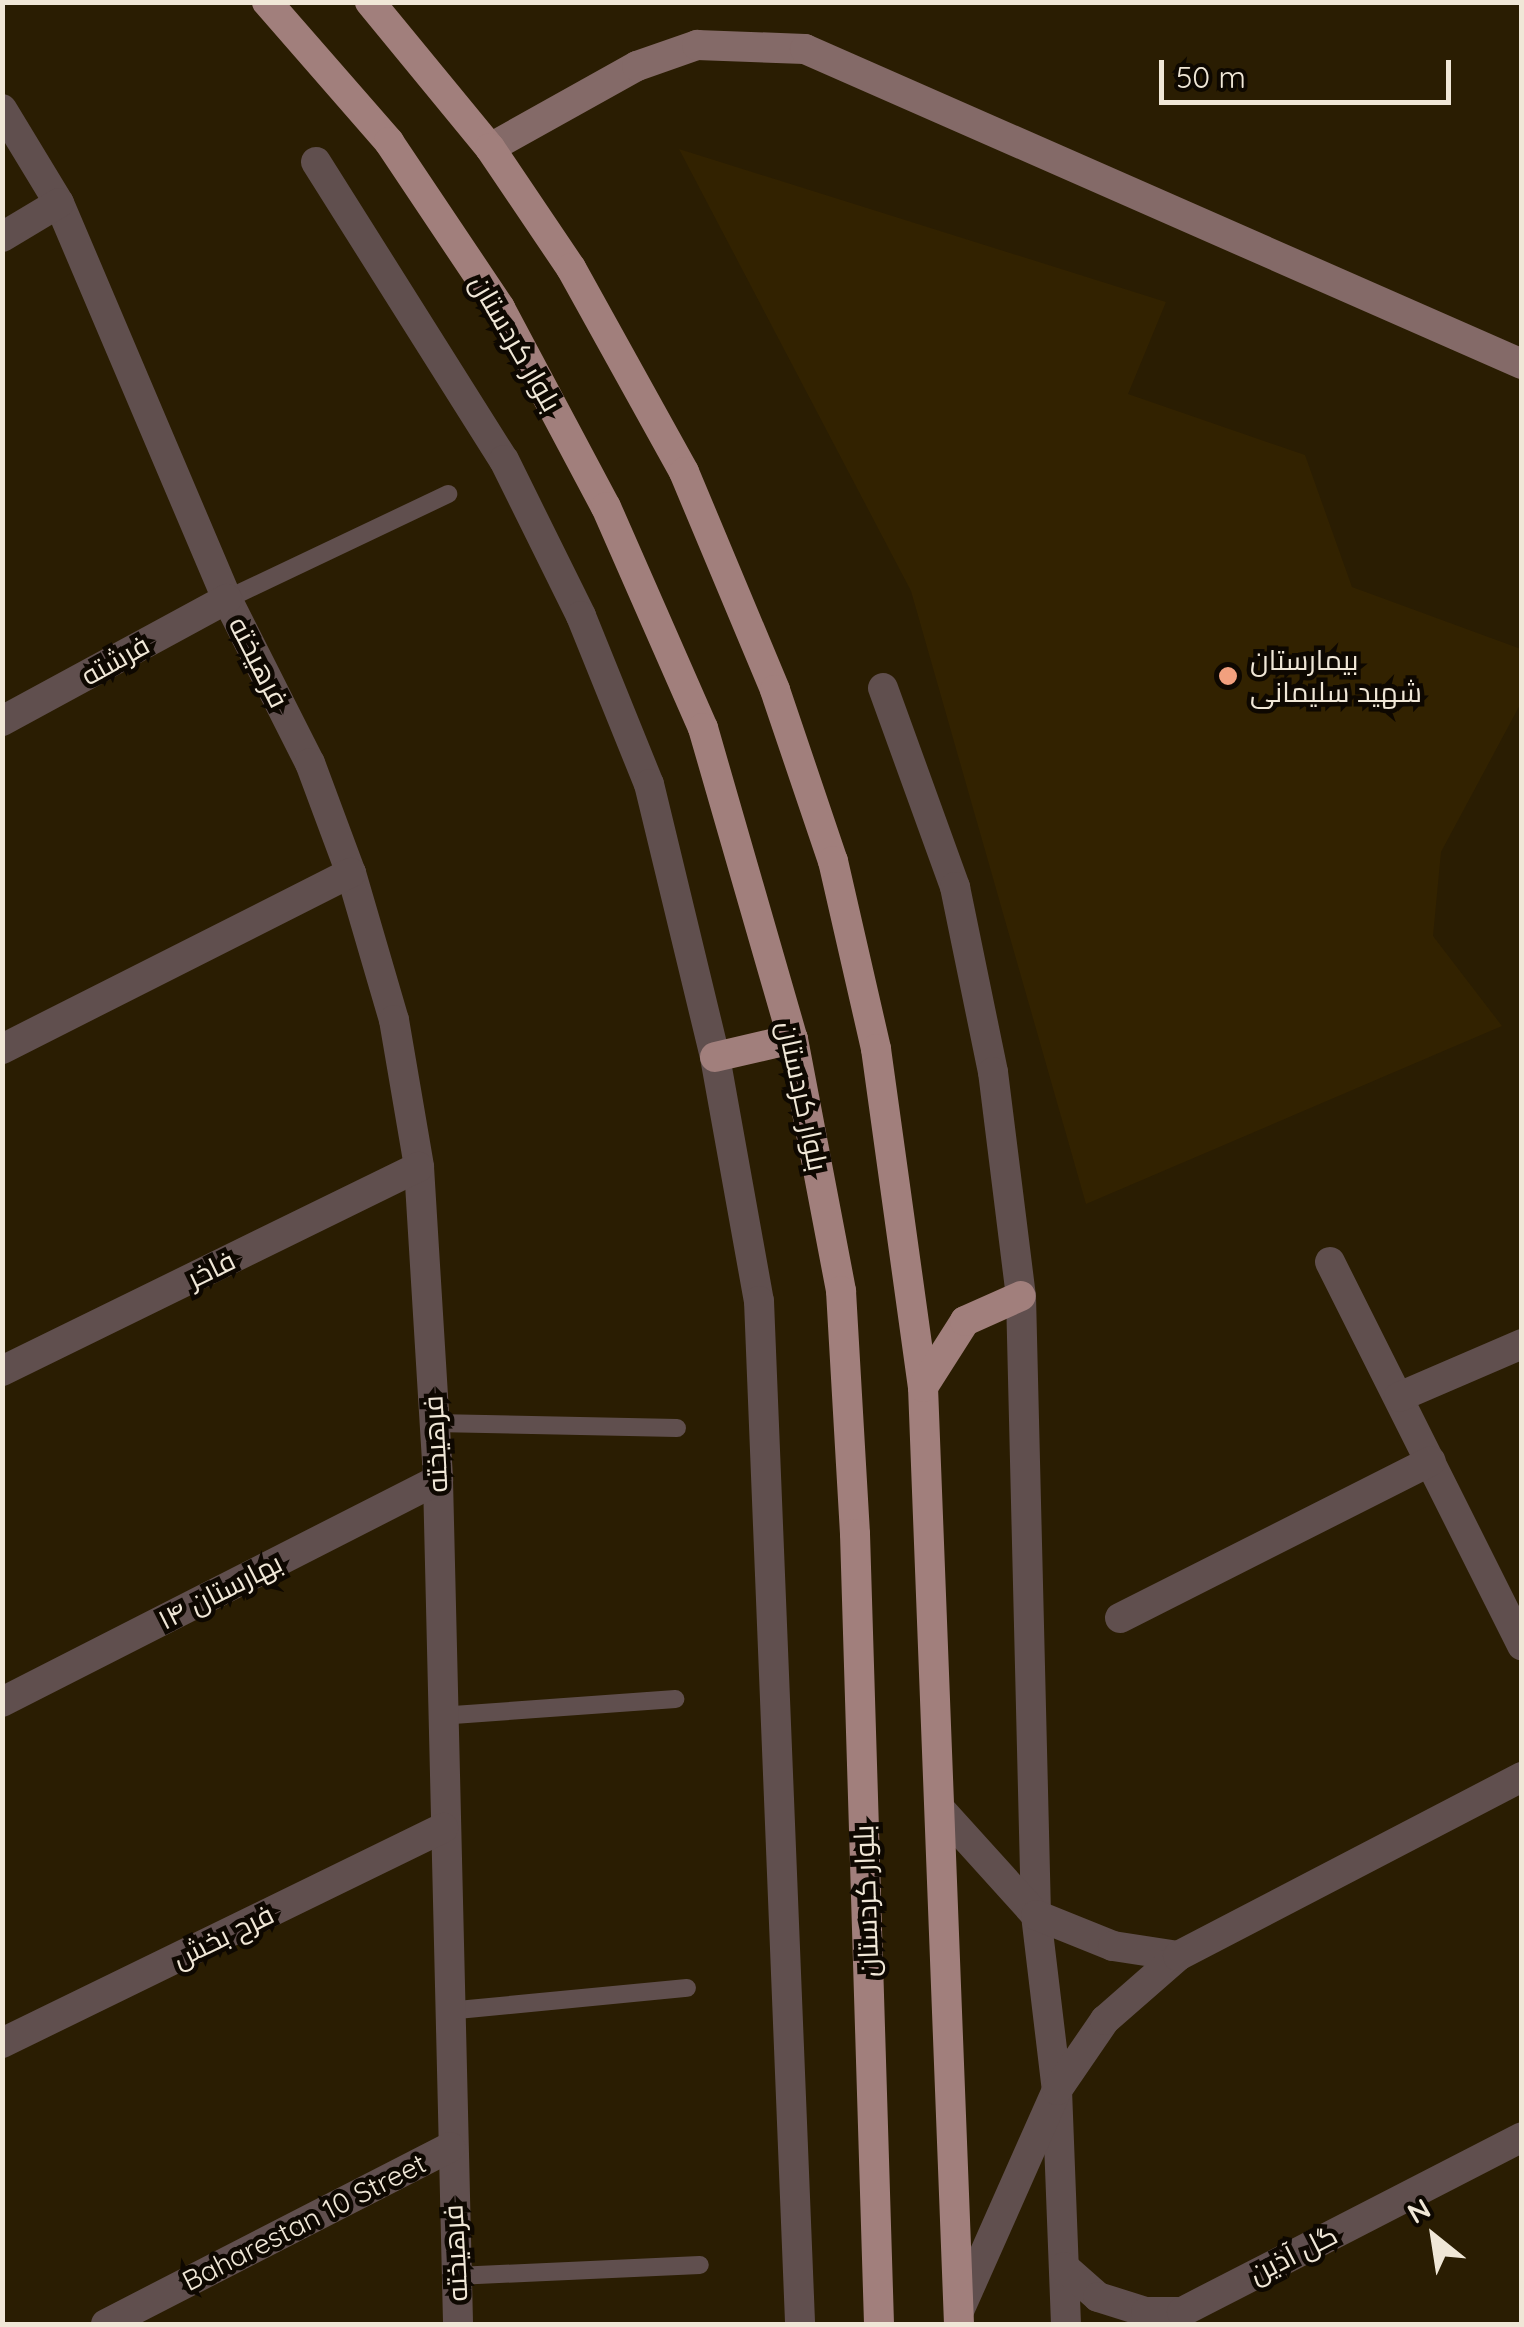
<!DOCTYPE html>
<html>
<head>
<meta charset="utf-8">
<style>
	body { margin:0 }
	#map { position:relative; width:1524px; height:2327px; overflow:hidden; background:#2a1d02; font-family:Quicksand,Cairo,sans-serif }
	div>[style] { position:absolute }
	.built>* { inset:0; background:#322200 }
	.lane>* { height:18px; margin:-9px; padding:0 9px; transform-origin:9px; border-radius:9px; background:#604f4e }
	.street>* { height:30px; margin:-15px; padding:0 15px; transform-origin:15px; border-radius:15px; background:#604f4e }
	.secondary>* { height:30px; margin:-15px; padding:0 15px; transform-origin:15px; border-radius:15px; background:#846a68 }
	.primary>* { height:30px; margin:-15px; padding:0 15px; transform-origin:15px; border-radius:15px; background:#a17f7c }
	.dots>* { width:28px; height:28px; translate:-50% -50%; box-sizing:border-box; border:5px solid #0e0801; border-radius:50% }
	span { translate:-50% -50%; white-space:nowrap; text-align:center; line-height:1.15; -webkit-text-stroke:9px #0e0801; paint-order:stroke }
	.street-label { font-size:28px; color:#f0e7d7 }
	.poi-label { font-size:28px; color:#f0e7d7 }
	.left { translate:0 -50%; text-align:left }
	.frame { position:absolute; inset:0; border:5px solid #f0e7d7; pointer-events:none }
	.north { position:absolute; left:1384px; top:2187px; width:100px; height:100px; -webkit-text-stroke:8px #0e0801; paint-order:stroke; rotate:330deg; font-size:28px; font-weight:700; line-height:40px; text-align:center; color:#f0e7d7 }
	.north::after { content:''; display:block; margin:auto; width:35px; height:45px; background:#f0e7d7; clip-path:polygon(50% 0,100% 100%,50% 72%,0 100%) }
	.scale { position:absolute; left:1159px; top:60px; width:292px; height:45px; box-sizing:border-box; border:5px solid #f0e7d7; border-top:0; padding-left:12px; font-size:30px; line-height:35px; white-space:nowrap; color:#f0e7d7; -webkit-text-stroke:8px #0e0801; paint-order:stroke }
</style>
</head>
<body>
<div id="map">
	<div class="built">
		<i style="clip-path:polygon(679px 149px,1166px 302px,1128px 394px,1305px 455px,1352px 587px,1521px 649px,1521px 703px,1441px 852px,1433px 936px,1502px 1026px,1086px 1204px,911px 591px)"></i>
	</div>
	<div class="lane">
		<i style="left:227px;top:599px;width:245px;rotate:-25.4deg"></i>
		<i style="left:435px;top:1423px;width:242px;rotate:1.2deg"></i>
		<i style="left:439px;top:1716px;width:237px;rotate:-4.1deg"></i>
		<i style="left:447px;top:2011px;width:241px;rotate:-5.5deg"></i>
		<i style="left:456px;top:2276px;width:244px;rotate:-2.6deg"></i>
	</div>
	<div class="street">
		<i style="left:2px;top:109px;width:110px;rotate:58.8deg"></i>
		<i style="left:59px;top:203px;width:430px;rotate:67deg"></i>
		<i style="left:227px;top:599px;width:184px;rotate:63.2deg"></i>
		<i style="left:310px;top:763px;width:117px;rotate:69.6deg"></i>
		<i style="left:351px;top:873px;width:153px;rotate:73.7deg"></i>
		<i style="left:394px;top:1020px;width:149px;rotate:80.3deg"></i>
		<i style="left:419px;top:1167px;width:314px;rotate:86.5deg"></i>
		<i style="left:438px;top:1480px;width:844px;rotate:88.64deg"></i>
		<i style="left:316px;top:162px;width:352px;rotate:57.8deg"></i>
		<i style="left:504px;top:460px;width:174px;rotate:63.7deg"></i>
		<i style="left:581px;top:616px;width:181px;rotate:68deg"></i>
		<i style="left:649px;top:784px;width:281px;rotate:76.4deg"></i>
		<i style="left:715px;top:1057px;width:248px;rotate:79.8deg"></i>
		<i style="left:759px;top:1301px;width:1024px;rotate:87.7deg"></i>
		<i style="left:2px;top:237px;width:66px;rotate:-30.8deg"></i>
		<i style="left:883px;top:688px;width:212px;rotate:70.1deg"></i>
		<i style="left:955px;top:887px;width:189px;rotate:78.4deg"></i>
		<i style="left:993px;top:1072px;width:226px;rotate:82.9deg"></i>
		<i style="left:1021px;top:1296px;width:619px;rotate:88.61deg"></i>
		<i style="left:1036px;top:1915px;width:176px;rotate:83.2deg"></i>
		<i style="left:1057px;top:2090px;width:234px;rotate:87.8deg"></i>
		<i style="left:2px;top:721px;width:256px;rotate:-28.5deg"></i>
		<i style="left:2px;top:1049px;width:391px;rotate:-26.8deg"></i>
		<i style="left:1330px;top:1262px;width:429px;rotate:63.4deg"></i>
		<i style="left:2px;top:1371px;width:464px;rotate:-26.1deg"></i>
		<i style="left:1399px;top:1397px;width:134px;rotate:-23.3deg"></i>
		<i style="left:1120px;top:1618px;width:348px;rotate:-26.8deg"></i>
		<i style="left:2px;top:1702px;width:489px;rotate:-27deg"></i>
		<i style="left:941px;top:1810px;width:142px;rotate:47.9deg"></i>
		<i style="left:1036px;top:1915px;width:83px;rotate:21.9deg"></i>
		<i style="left:1113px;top:1946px;width:66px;rotate:8.7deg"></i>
		<i style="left:2px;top:2043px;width:491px;rotate:-26deg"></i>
		<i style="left:1064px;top:2267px;width:45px;rotate:41.4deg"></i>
		<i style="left:1098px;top:2297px;width:50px;rotate:17.4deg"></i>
		<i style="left:1146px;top:2312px;width:36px"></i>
		<i style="left:1182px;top:2312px;width:382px;rotate:-27.2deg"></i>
		<i style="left:959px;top:2311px;width:242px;rotate:-66.1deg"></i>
		<i style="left:1057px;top:2090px;width:85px;rotate:-55.6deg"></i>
		<i style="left:1105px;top:2020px;width:97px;rotate:-41.2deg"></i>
		<i style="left:1178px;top:1956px;width:388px;rotate:-27.5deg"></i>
		<i style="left:106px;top:2324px;width:387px;rotate:-27.2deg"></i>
	</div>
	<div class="secondary">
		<i style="left:490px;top:148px;width:168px;rotate:-29.2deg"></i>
		<i style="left:637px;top:66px;width:64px;rotate:-19.3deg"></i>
		<i style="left:697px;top:45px;width:108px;rotate:2.1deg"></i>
		<i style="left:805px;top:49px;width:783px;rotate:23.72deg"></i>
	</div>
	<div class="primary">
		<i style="left:267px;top:2px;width:186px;rotate:48.9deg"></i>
		<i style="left:389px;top:142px;width:200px;rotate:56.2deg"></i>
		<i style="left:500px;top:308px;width:225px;rotate:62deg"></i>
		<i style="left:606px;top:507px;width:241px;rotate:66.3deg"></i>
		<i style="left:703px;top:728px;width:324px;rotate:73.9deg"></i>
		<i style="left:793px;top:1039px;width:257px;rotate:79.2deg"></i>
		<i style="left:841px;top:1291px;width:243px;rotate:86.7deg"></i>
		<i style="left:855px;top:1534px;width:790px;rotate:88.26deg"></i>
		<i style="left:370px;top:2px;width:189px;rotate:50.6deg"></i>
		<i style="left:490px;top:148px;width:145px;rotate:56deg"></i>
		<i style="left:571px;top:268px;width:233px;rotate:61deg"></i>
		<i style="left:684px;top:472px;width:236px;rotate:67.3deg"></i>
		<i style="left:775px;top:690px;width:181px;rotate:71.3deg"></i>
		<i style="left:833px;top:861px;width:193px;rotate:77.1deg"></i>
		<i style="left:876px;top:1049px;width:341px;rotate:82.1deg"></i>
		<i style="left:923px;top:1387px;width:938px;rotate:87.8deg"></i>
		<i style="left:715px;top:1057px;width:80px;rotate:-13deg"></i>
		<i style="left:923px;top:1387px;width:78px;rotate:-57.5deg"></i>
		<i style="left:965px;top:1321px;width:61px;rotate:-24.1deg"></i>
	</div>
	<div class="dots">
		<i style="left:1228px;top:676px;background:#f2a07e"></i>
	</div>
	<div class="street-label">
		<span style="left:516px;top:343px;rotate:60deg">بلوار کردستان</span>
		<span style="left:115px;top:660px;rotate:-29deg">فرشته</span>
		<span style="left:259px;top:662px;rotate:63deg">فرهیخته</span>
		<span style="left:803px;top:1096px;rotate:78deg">بلوار کردستان</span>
		<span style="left:211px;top:1269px;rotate:-26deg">فاخر</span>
		<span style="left:435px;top:1444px;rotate:-93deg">فرهیخته</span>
		<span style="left:220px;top:1591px;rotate:-27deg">بهارستان ۱۴</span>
		<span style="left:866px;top:1901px;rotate:-92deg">بلوار کردستان</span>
		<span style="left:223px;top:1936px;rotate:-26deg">فرح بخش</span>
		<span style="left:304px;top:2222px;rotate:-27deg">Baharestan 10 Street</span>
		<span style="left:455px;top:2253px;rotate:-93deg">فرهیخته</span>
		<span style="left:1293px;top:2254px;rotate:-27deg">گل آذین</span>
	</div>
	<div class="poi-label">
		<span class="left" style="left:1250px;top:676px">بیمارستان<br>شهید سلیمانی</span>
	</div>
	<div class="frame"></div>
	<div class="north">N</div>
	<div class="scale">50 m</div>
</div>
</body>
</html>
